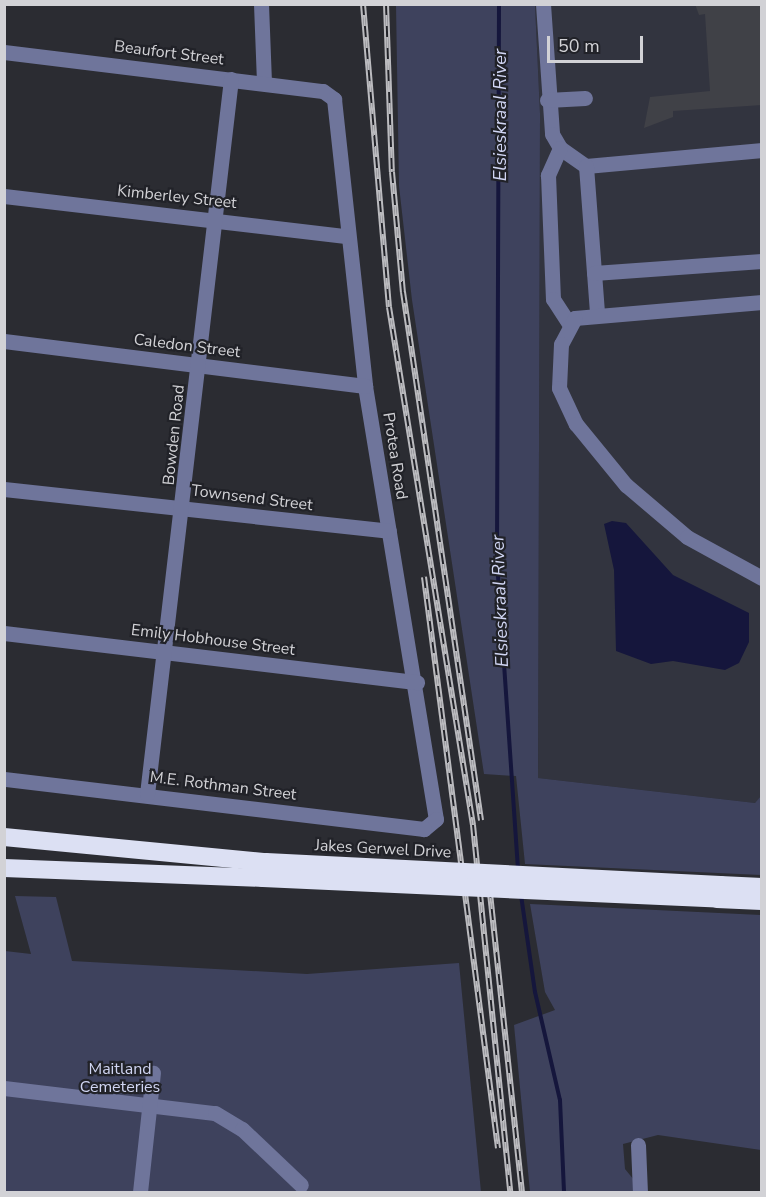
<!DOCTYPE html>
<html>
<head>
<meta charset="utf-8">
<style>
	body { margin:0 }
	#map { position:relative; width:766px; height:1197px; overflow:hidden; background:#2b2c32; font-family:"Nunito Sans",sans-serif }
	div>[style] { position:absolute }
	.built>* { inset:0; background:#32343f }
	.green>* { inset:0; background:#3e425d }
	.water>* { inset:0; background:#15163c }
	.stream>* { height:4px; margin:-2px; padding:0 2px; transform-origin:2px; border-radius:2px; background:#15163c }
	.building>* { inset:0; background:#404147 }
	.minor>* { height:15px; margin:-7.5px; padding:0 7.5px; transform-origin:7.5px; border-radius:7.5px; background:#6f759b }
	.highway>* { height:18px; margin:-9px; padding:0 9px; transform-origin:9px; border-radius:9px; background:#dce0f3 }
	.rail>* { height:6px; margin-top:-3px; transform-origin:0; background:repeating-linear-gradient(90deg,#212228 0 11px,#bbbbbf 0 22px); box-sizing:border-box; border-block:2px solid #bbbbbf }
	.highway-bridge>* { height:18px; margin:-9px; padding:0 9px; transform-origin:9px; border-radius:9px; background:#dce0f3 }
	span { translate:-50% -50%; white-space:nowrap; text-align:center; line-height:1.15; -webkit-text-stroke:4.5px #212228; paint-order:stroke }
	.street-label { font-size:16px; color:#d2d2d6 }
	.park-label { font-size:16px; color:#d0d5f2 }
	.water-label { font-size:18px; color:#d1d6f4; font-style:italic }
	.frame { position:absolute; inset:0; border:6px solid #d2d2d6; pointer-events:none }
	.scale { position:absolute; left:547px; top:36px; width:96px; height:27px; box-sizing:border-box; border:3px solid #d2d2d6; border-top:0; padding-left:8px; font-size:18px; line-height:21px; white-space:nowrap; color:#d2d2d6; -webkit-text-stroke:4px #212228; paint-order:stroke }
</style>
</head>
<body>
<div id="map">
	<div class="built">
		<i style="clip-path:polygon(535px 5px,761px 5px,762px 796px,755px 803px,538px 778px,540px 114px)"></i>
	</div>
	<div class="green">
		<i style="clip-path:polygon(396px 5px,535px 5px,540px 114px,538px 778px,755px 803px,761px 796px,761px 875px,525px 864px,516px 776px,484px 774px,412px 300px,399px 186px)"></i>
		<i style="clip-path:polygon(15px 896px,56px 897px,72px 961px,307px 974px,459px 963px,481px 1192px,5px 1192px,5px 951px,31px 954px)"></i>
		<i style="clip-path:polygon(530px 904px,761px 915px,761px 1150px,658px 1135px,623px 1144px,625px 1169px,634px 1180px,635px 1192px,530px 1192px,514px 1025px,555px 1010px,545px 992px)"></i>
	</div>
	<div class="water">
		<i style="clip-path:polygon(612px 521px,626px 523px,673px 575px,749px 613px,749px 642px,739px 663px,725px 670px,673px 661px,651px 664px,616px 651px,614px 570px,604px 524px)"></i>
	</div>
	<div class="stream">
		<i style="left:499px;top:4px;width:557px;rotate:90.21deg"></i>
		<i style="left:497px;top:561px;width:310px;rotate:86.1deg"></i>
		<i style="left:521px;top:895px;width:98px;rotate:81.8deg"></i>
		<i style="left:535px;top:992px;width:111px;rotate:77deg"></i>
		<i style="left:560px;top:1100px;width:92px;rotate:87.5deg"></i>
	</div>
	<div class="building">
		<i style="clip-path:polygon(695px 4px,762px 4px,762px 105px,673px 111px,673px 117px,644px 128px,650px 97px,710px 91px,705px 14px,699px 15px)"></i>
	</div>
	<div class="minor">
		<i style="left:261px;top:4px;width:79px;rotate:87.8deg"></i>
		<i style="left:543px;top:4px;width:130px;rotate:86deg"></i>
		<i style="left:552px;top:134px;width:16px;rotate:60deg"></i>
		<i style="left:560px;top:148px;width:32px;rotate:35deg"></i>
		<i style="left:4px;top:52px;width:321px;rotate:7deg"></i>
		<i style="left:323px;top:91px;width:14px;rotate:36deg"></i>
		<i style="left:334px;top:99px;width:289px;rotate:83.8deg"></i>
		<i style="left:365px;top:386px;width:439px;rotate:80.7deg"></i>
		<i style="left:436px;top:819px;width:16px;rotate:140deg"></i>
		<i style="left:424px;top:829px;width:423px;rotate:-173.2deg"></i>
		<i style="left:547px;top:100px;width:38px;rotate:-3deg"></i>
		<i style="left:560px;top:148px;width:30px;rotate:114deg"></i>
		<i style="left:548px;top:175px;width:124px;rotate:87.7deg"></i>
		<i style="left:553px;top:299px;width:30px;rotate:57deg"></i>
		<i style="left:586px;top:166px;width:177px;rotate:-5.2deg"></i>
		<i style="left:586px;top:166px;width:147px;rotate:85.7deg"></i>
		<i style="left:4px;top:196px;width:344px;rotate:6.7deg"></i>
		<i style="left:594px;top:273px;width:168px;rotate:-4.1deg"></i>
		<i style="left:762px;top:302px;width:188px;rotate:175.1deg"></i>
		<i style="left:575px;top:318px;width:30px;rotate:118deg"></i>
		<i style="left:561px;top:344px;width:44px;rotate:92.6deg"></i>
		<i style="left:559px;top:388px;width:40px;rotate:65deg"></i>
		<i style="left:576px;top:424px;width:79px;rotate:50.7deg"></i>
		<i style="left:626px;top:485px;width:80px;rotate:40.4deg"></i>
		<i style="left:687px;top:537px;width:85px;rotate:28.7deg"></i>
		<i style="left:4px;top:341px;width:364px;rotate:7.1deg"></i>
		<i style="left:4px;top:489px;width:387px;rotate:6.2deg"></i>
		<i style="left:4px;top:633px;width:416px;rotate:6.8deg"></i>
		<i style="left:147px;top:794px;width:720px;rotate:-83.3deg"></i>
		<i style="left:4px;top:1088px;width:212px;rotate:6.8deg"></i>
		<i style="left:215px;top:1113px;width:31px;rotate:31deg"></i>
		<i style="left:242px;top:1129px;width:81px;rotate:43.5deg"></i>
		<i style="left:638px;top:1145px;width:47px;rotate:87.6deg"></i>
		<i style="left:140px;top:1192px;width:120px;rotate:-83.8deg"></i>
	</div>
	<div class="highway">
		<i style="left:4px;top:837px;width:263px;rotate:5.5deg"></i>
		<i style="left:4px;top:868px;width:259px;rotate:2.2deg"></i>
		<i style="left:720px;top:885px;width:42px;rotate:2.7deg"></i>
		<i style="left:717px;top:899px;width:45px;rotate:2.5deg"></i>
	</div>
	<div class="rail">
		<i style="left:363px;top:4px;width:304px;rotate:85.1deg"></i>
		<i style="left:389px;top:307px;width:525px;rotate:80.79deg"></i>
		<i style="left:473px;top:825px;width:369px;rotate:84.2deg"></i>
		<i style="left:386px;top:4px;width:168px;rotate:88deg"></i>
		<i style="left:392px;top:172px;width:121px;rotate:84.8deg"></i>
		<i style="left:403px;top:292px;width:534px;rotate:81.6deg"></i>
		<i style="left:424px;top:577px;width:576px;rotate:82.62deg"></i>
		<i style="left:487px;top:865px;width:329px;rotate:83.9deg"></i>
	</div>
	<div class="highway-bridge">
		<i style="left:266px;top:862px;width:455px;rotate:2.9deg"></i>
		<i style="left:263px;top:878px;width:454px;rotate:2.6deg"></i>
	</div>
	<div class="street-label">
		<span style="left:169px;top:53px;rotate:7deg">Beaufort Street</span>
		<span style="left:177px;top:197px;rotate:6deg">Kimberley Street</span>
		<span style="left:187px;top:346px;rotate:7deg">Caledon Street</span>
		<span style="left:174px;top:435px;rotate:-84deg">Bowden Road</span>
		<span style="left:395px;top:456px;rotate:81deg">Protea Road</span>
		<span style="left:252px;top:498px;rotate:7deg">Townsend Street</span>
		<span style="left:213px;top:640px;rotate:7deg">Emily Hobhouse Street</span>
		<span style="left:223px;top:786px;rotate:7deg">M.E. Rothman Street</span>
		<span style="left:383px;top:849px;rotate:3deg">Jakes Gerwel Drive</span>
	</div>
	<div class="park-label">
		<span style="left:120px;top:1078px">Maitland<br>Cemeteries</span>
	</div>
	<div class="water-label">
		<span style="left:500px;top:115px;rotate:-90deg">Elsieskraal River</span>
		<span style="left:500px;top:601px;rotate:-92deg">Elsieskraal River</span>
	</div>
	<div class="frame"></div>
	<div class="scale">50 m</div>
</div>
</body>
</html>
